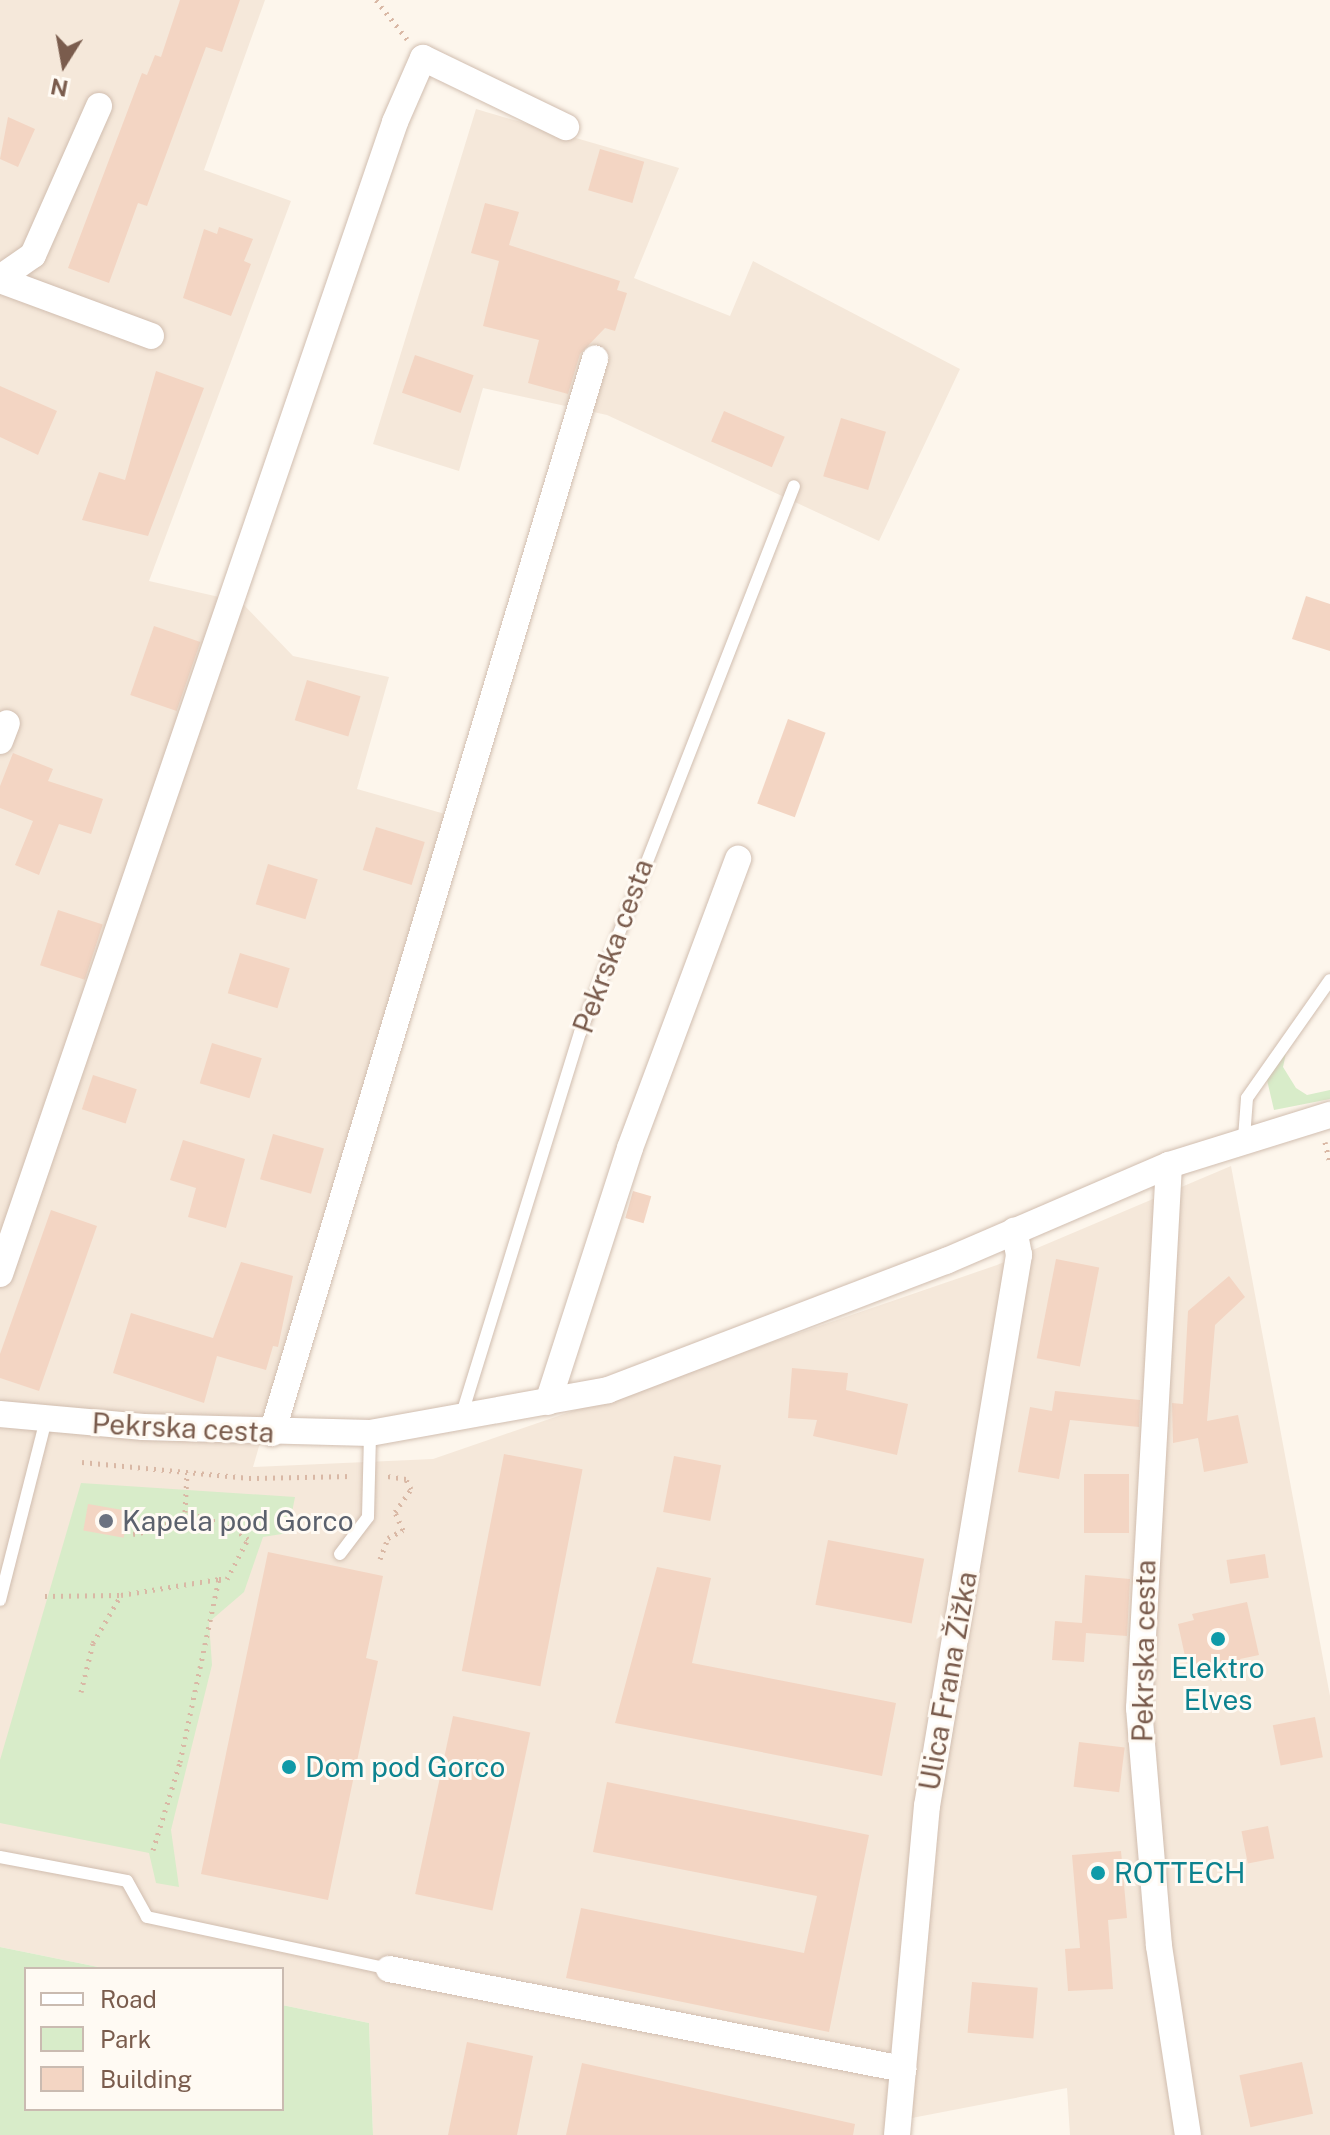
<!DOCTYPE html>
<html>
<head>
<meta charset="utf-8">
<style>
	body { margin:0 }
	#map { position:relative; width:1330px; height:2135px; overflow:hidden; background:#fdf6ec; font-family:"Public Sans",sans-serif }
	div>[style] { position:absolute }
	.residential>* { inset:0; background:#f5e8da }
	.green>* { inset:0; background:#d8ecc9 }
	.building>* { inset:0; background:#f3d5c3; transform-origin:0 0 }
	.path>* { height:5px; margin-top:-2.5px; transform-origin:0; background:repeating-linear-gradient(90deg,#d9b8a5 0 2px,transparent 0 8px) }
	.roads { filter:drop-shadow(0 0 2px #d1beb0) drop-shadow(0 0 2px #d1beb0) }
	.service>* { height:12px; margin:-6px; padding:0 6px; transform-origin:6px; border-radius:6px; background:#fff }
	.minor>* { height:26px; margin:-13px; padding:0 13px; transform-origin:13px; border-radius:13px; background:#fff }
	.dots>* { width:22px; height:22px; translate:-50% -50%; box-sizing:border-box; border:4px solid #fffaf3; border-radius:50% }
	span { translate:-50% -50%; white-space:nowrap; text-align:center; line-height:1.15; -webkit-text-stroke:6px #fffaf3; paint-order:stroke }
	.street-label { font-size:28px; color:#7a5c4d }
	.worship-label { font-size:28px; color:#5b616d }
	.left { translate:0 -50%; text-align:left }
	.culture-label { font-size:28px; color:#0d838f }
	.legend { position:absolute; left:24px; top:1967px; width:260px; height:144px; box-sizing:border-box; background:#fffaf3; border:2px solid #cabbb1; margin:0; padding:10px 14px; list-style:none; font-size:24px; color:#7a5c4d }
	.legend li { display:flex; align-items:center; gap:16px; height:40px }
	.legend b { width:40px; border:2px solid #cabbb1 }
	.north { position:absolute; left:24px; top:24px; width:80px; height:80px; -webkit-text-stroke:6px #fffaf3; paint-order:stroke; rotate:191deg; font-size:22px; font-weight:700; line-height:32px; text-align:center; color:#7a5c4d }
	.north::after { content:''; display:block; margin:auto; width:28px; height:36px; background:#7a5c4d; clip-path:polygon(50% 0,100% 100%,50% 72%,0 100%) }
</style>
</head>
<body>
<div id="map">
	<div class="residential">
		<i style="clip-path:polygon(0 0,265px 0,204px 170px,291px 201px,149px 581px,241px 602px,293px 656px,389px 677px,357px 789px,445px 814px,253px 1467px,433px 1459px,997px 1265px,1231px 1166px,1330px 1696px,1330px 2135px,1070px 2135px,1067px 2088px,891px 2122px,889px 2135px,373px 2135px,369px 2023px,282px 2005px,282px 1969px,108px 1969px,0 1947px)"></i>
		<i style="clip-path:polygon(476px 109px,679px 168px,634px 278px,730px 316px,753px 261px,960px 369px,879px 541px,607px 415px,483px 388px,459px 471px,373px 444px)"></i>
	</div>
	<div class="green">
		<i style="clip-path:polygon(1286px 1053px,1283px 1067px,1296px 1088px,1307px 1095px,1330px 1090px,1330px 1099px,1274px 1110px,1267px 1080px)"></i>
		<i style="clip-path:polygon(81px 1483px,295px 1497px,288px 1533px,263px 1537px,244px 1592px,209px 1622px,212px 1665px,171px 1830px,179px 1887px,156px 1883px,149px 1853px,0 1823px,0 1760px)"></i>
		<i style="clip-path:polygon(0 1947px,108px 1969px,26px 1969px,26px 2109px,282px 2109px,282px 2005px,369px 2023px,373px 2135px,0 2135px)"></i>
	</div>
	<div class="building">
		<i style="clip-path:polygon(180px 0,240px 0,222px 52px,206px 47px,147px 206px,138px 203px,109px 283px,68px 268px,142px 73px,147px 75px,155px 55px,161px 57px)"></i>
		<i style="clip-path:polygon(8px 117px,35px 129px,18px 167px,0 159px)"></i>
		<i style="left:600px;top:149px;width:46px;height:43px;rotate:16deg"></i>
		<i style="clip-path:polygon(485px 203px,519px 212px,509px 245px,620px 281px,617px 290px,627px 293px,615px 331px,605px 328px,580px 354px,568px 394px,528px 383px,539px 340px,483px 326px,499px 261px,471px 253px)"></i>
		<i style="clip-path:polygon(219px 227px,253px 239px,244px 261px,251px 264px,231px 316px,183px 298px,204px 229px,217px 234px)"></i>
		<i style="left:415px;top:355px;width:62px;height:40px;rotate:19deg"></i>
		<i style="clip-path:polygon(156px 371px,204px 388px,148px 536px,82px 520px,99px 472px,125px 480px)"></i>
		<i style="clip-path:polygon(0 386px,57px 411px,38px 455px,0 437px)"></i>
		<i style="left:724px;top:411px;width:66px;height:33px;rotate:23deg"></i>
		<i style="left:841px;top:418px;width:47px;height:61px;rotate:17deg"></i>
		<i style="clip-path:polygon(1306px 596px,1330px 604px,1330px 651px,1292px 639px)"></i>
		<i style="left:154px;top:626px;width:49px;height:73px;rotate:19deg"></i>
		<i style="left:307px;top:680px;width:56px;height:42px;rotate:17deg"></i>
		<i style="left:788px;top:719px;width:40px;height:90px;rotate:20deg"></i>
		<i style="clip-path:polygon(13px 753px,53px 769px,48px 781px,103px 799px,91px 834px,59px 824px,39px 875px,15px 865px,33px 821px,0 808px,0 786px)"></i>
		<i style="left:376px;top:827px;width:51px;height:45px;rotate:17deg"></i>
		<i style="left:268px;top:864px;width:52px;height:42px;rotate:17deg"></i>
		<i style="left:58px;top:910px;width:47px;height:58px;rotate:18deg"></i>
		<i style="left:240px;top:953px;width:52px;height:42px;rotate:17deg"></i>
		<i style="left:212px;top:1043px;width:52px;height:42px;rotate:17deg"></i>
		<i style="left:93px;top:1075px;width:46px;height:36px;rotate:18deg"></i>
		<i style="left:273px;top:1134px;width:53px;height:47px;rotate:16deg"></i>
		<i style="clip-path:polygon(183px 1140px,245px 1159px,226px 1228px,188px 1217px,196px 1188px,170px 1180px)"></i>
		<i style="left:633px;top:1191px;width:19px;height:28px;rotate:16deg"></i>
		<i style="clip-path:polygon(51px 1210px,97px 1226px,39px 1391px,0 1378px,0 1354px)"></i>
		<i style="left:1056px;top:1259px;width:44px;height:101px;rotate:11deg"></i>
		<i style="clip-path:polygon(241px 1262px,293px 1276px,278px 1347px,273px 1346px,266px 1370px,217px 1356px,204px 1403px,113px 1373px,131px 1313px,213px 1338px)"></i>
		<i style="clip-path:polygon(1229px 1276px,1245px 1297px,1215px 1325px,1207px 1421px,1238px 1415px,1248px 1463px,1204px 1472px,1198px 1438px,1173px 1443px,1172px 1403px,1183px 1404px,1188px 1311px)"></i>
		<i style="clip-path:polygon(792px 1368px,848px 1373px,846px 1390px,908px 1404px,897px 1455px,813px 1436px,817px 1420px,788px 1418px)"></i>
		<i style="clip-path:polygon(1055px 1391px,1140px 1400px,1139px 1427px,1070px 1420px,1059px 1479px,1018px 1472px,1030px 1407px,1052px 1411px)"></i>
		<i style="left:504px;top:1454px;width:80px;height:221px;rotate:11deg"></i>
		<i style="left:674px;top:1456px;width:48px;height:57px;rotate:11deg"></i>
		<i style="left:1084px;top:1474px;width:45px;height:59px"></i>
		<i style="left:88px;top:1504px;width:41px;height:27px;rotate:10deg"></i>
		<i style="left:828px;top:1540px;width:98px;height:66px;rotate:11deg"></i>
		<i style="clip-path:polygon(268px 1552px,383px 1576px,366px 1658px,378px 1661px,328px 1900px,201px 1874px)"></i>
		<i style="left:1265px;top:1554px;width:24px;height:39px;rotate:81deg"></i>
		<i style="clip-path:polygon(657px 1567px,711px 1578px,692px 1663px,896px 1703px,882px 1776px,615px 1723px)"></i>
		<i style="clip-path:polygon(1085px 1575px,1130px 1579px,1127px 1636px,1086px 1633px,1084px 1662px,1052px 1660px,1055px 1621px,1082px 1623px)"></i>
		<i style="clip-path:polygon(1247px 1602px,1259px 1655px,1240px 1659px,1242px 1664px,1188px 1670px,1178px 1624px,1194px 1620px,1192px 1614px)"></i>
		<i style="left:453px;top:1716px;width:79px;height:182px;rotate:12deg"></i>
		<i style="left:1315px;top:1717px;width:41px;height:43px;rotate:79deg"></i>
		<i style="left:1079px;top:1742px;width:46px;height:45px;rotate:7deg"></i>
		<i style="clip-path:polygon(607px 1782px,869px 1835px,829px 2032px,566px 1978px,581px 1908px,804px 1953px,817px 1896px,593px 1852px)"></i>
		<i style="left:1268px;top:1826px;width:33px;height:27px;rotate:79deg"></i>
		<i style="clip-path:polygon(1121px 1851px,1127px 1918px,1108px 1920px,1113px 1989px,1068px 1991px,1065px 1949px,1080px 1948px,1072px 1855px)"></i>
		<i style="left:972px;top:1982px;width:66px;height:51px;rotate:5deg"></i>
		<i style="clip-path:polygon(467px 2042px,533px 2056px,517px 2135px,448px 2135px)"></i>
		<i style="left:1302px;top:2062px;width:53px;height:64px;rotate:78deg"></i>
		<i style="clip-path:polygon(582px 2063px,855px 2124px,853px 2135px,566px 2135px)"></i>
	</div>
	<div class="path">
		<i style="left:376px;top:0;width:50px;rotate:51.5deg"></i>
		<i style="left:1325px;top:1142px;width:23px;rotate:77deg"></i>
		<i style="left:82px;top:1462px;width:168px;rotate:5.5deg"></i>
		<i style="left:249px;top:1478px;width:103px;rotate:-1.1deg"></i>
		<i style="left:133px;top:1534px;width:26px;rotate:-11deg"></i>
		<i style="left:159px;top:1529px;width:31px;rotate:-33deg"></i>
		<i style="left:380px;top:1559px;width:22px;rotate:-69deg"></i>
		<i style="left:388px;top:1538px;width:17px;rotate:-28deg"></i>
		<i style="left:403px;top:1530px;width:20px;rotate:-114deg"></i>
		<i style="left:395px;top:1512px;width:28px;rotate:-55deg"></i>
		<i style="left:411px;top:1489px;width:11px;rotate:-117deg"></i>
		<i style="left:406px;top:1479px;width:20px;rotate:-171deg"></i>
		<i style="left:45px;top:1596px;width:75px;rotate:-0.8deg"></i>
		<i style="left:81px;top:1692px;width:50px;rotate:-76.2deg"></i>
		<i style="left:93px;top:1643px;width:56px;rotate:-59.7deg"></i>
		<i style="left:121px;top:1595px;width:99px;rotate:-9.3deg"></i>
		<i style="left:153px;top:1850px;width:92px;rotate:-72.9deg"></i>
		<i style="left:180px;top:1762px;width:187px;rotate:-78deg"></i>
		<i style="left:219px;top:1579px;width:8px"></i>
		<i style="left:227px;top:1579px;width:45px;rotate:-62.3deg"></i>
		<i style="left:248px;top:1539px;width:22px;rotate:-144deg"></i>
		<i style="left:230px;top:1526px;width:47px;rotate:-162.7deg"></i>
		<i style="left:185px;top:1512px;width:40px;rotate:-87.1deg"></i>
	</div>
	<div class="roads">
		<div class="service">
			<i style="left:1244px;top:1138px;width:40px;rotate:-85.7deg"></i>
			<i style="left:1247px;top:1098px;width:144px;rotate:-54.9deg"></i>
			<i style="left:461px;top:1417px;width:402px;rotate:-72.8deg"></i>
			<i style="left:580px;top:1033px;width:587px;rotate:-68.63deg"></i>
			<i style="left:340px;top:1554px;width:46px;rotate:-52.9deg"></i>
			<i style="left:368px;top:1517px;width:84px;rotate:-88.6deg"></i>
			<i style="left:0;top:1600px;width:187px;rotate:-75.7deg"></i>
			<i style="left:0;top:1857px;width:129px;rotate:10.7deg"></i>
			<i style="left:127px;top:1881px;width:41px;rotate:60.9deg"></i>
			<i style="left:147px;top:1917px;width:248px;rotate:12.1deg"></i>
		</div>
		<div class="minor">
			<i style="left:0;top:278px;width:40px;rotate:-34.9deg"></i>
			<i style="left:33px;top:255px;width:163px;rotate:-66.1deg"></i>
			<i style="left:0;top:280px;width:161px;rotate:20.3deg"></i>
			<i style="left:0;top:741px;width:19px;rotate:-69deg"></i>
			<i style="left:1169px;top:1165px;width:544px;rotate:93.16deg"></i>
			<i style="left:1139px;top:1708px;width:239px;rotate:85.2deg"></i>
			<i style="left:1159px;top:1946px;width:191px;rotate:81.3deg"></i>
			<i style="left:0;top:1274px;width:1218px;rotate:-71.07deg"></i>
			<i style="left:395px;top:122px;width:70px;rotate:-66.4deg"></i>
			<i style="left:423px;top:58px;width:159px;rotate:25.8deg"></i>
			<i style="left:548px;top:1402px;width:267px;rotate:-72.1deg"></i>
			<i style="left:630px;top:1148px;width:309px;rotate:-69.5deg"></i>
			<i style="left:0;top:1414px;width:144px;rotate:5.2deg"></i>
			<i style="left:143px;top:1427px;width:227px;rotate:1.5deg"></i>
			<i style="left:370px;top:1433px;width:242px;rotate:-10.2deg"></i>
			<i style="left:608px;top:1390px;width:362px;rotate:-20.9deg"></i>
			<i style="left:946px;top:1261px;width:243px;rotate:-23.3deg"></i>
			<i style="left:1169px;top:1165px;width:169px;rotate:-17.3deg"></i>
			<i style="left:272px;top:1433px;width:1122px;rotate:-73.26deg"></i>
			<i style="left:389px;top:1969px;width:524px;rotate:11.01deg"></i>
			<i style="left:897px;top:2135px;width:330px;rotate:-84.8deg"></i>
			<i style="left:927px;top:1806px;width:559px;rotate:-80.52deg"></i>
			<i style="left:1019px;top:1255px;width:25px;rotate:-101deg"></i>
		</div>
	</div>
	<div class="dots">
		<i style="left:106px;top:1521px;background:#6b7280"></i>
		<i style="left:1218px;top:1639px;background:#0f9aa8"></i>
		<i style="left:289px;top:1767px;background:#0f9aa8"></i>
		<i style="left:1098px;top:1873px;background:#0f9aa8"></i>
	</div>
	<div class="street-label">
		<span style="left:613px;top:946px;rotate:-70deg">Pekrska cesta</span>
		<span style="left:183px;top:1428px;rotate:3deg">Pekrska cesta</span>
		<span style="left:1144px;top:1651px;rotate:-89deg">Pekrska cesta</span>
		<span style="left:948px;top:1681px;rotate:-80deg">Ulica Frana Žižka</span>
	</div>
	<div class="worship-label">
		<span class="left" style="left:122px;top:1521px">Kapela pod Gorco</span>
	</div>
	<div class="culture-label">
		<span style="left:1218px;top:1684px">Elektro<br>Elves</span>
		<span class="left" style="left:305px;top:1767px">Dom pod Gorco</span>
		<span class="left" style="left:1114px;top:1873px">ROTTECH</span>
	</div>
	<ul class="legend">
	<li><b style="height:10px;background:#fff"></b>Road</li>
	<li><b style="height:22px;background:#d8ecc9"></b>Park</li>
	<li><b style="height:22px;background:#f3d5c3"></b>Building</li>
	</ul>
	<div class="north">N</div>
</div>
</body>
</html>
